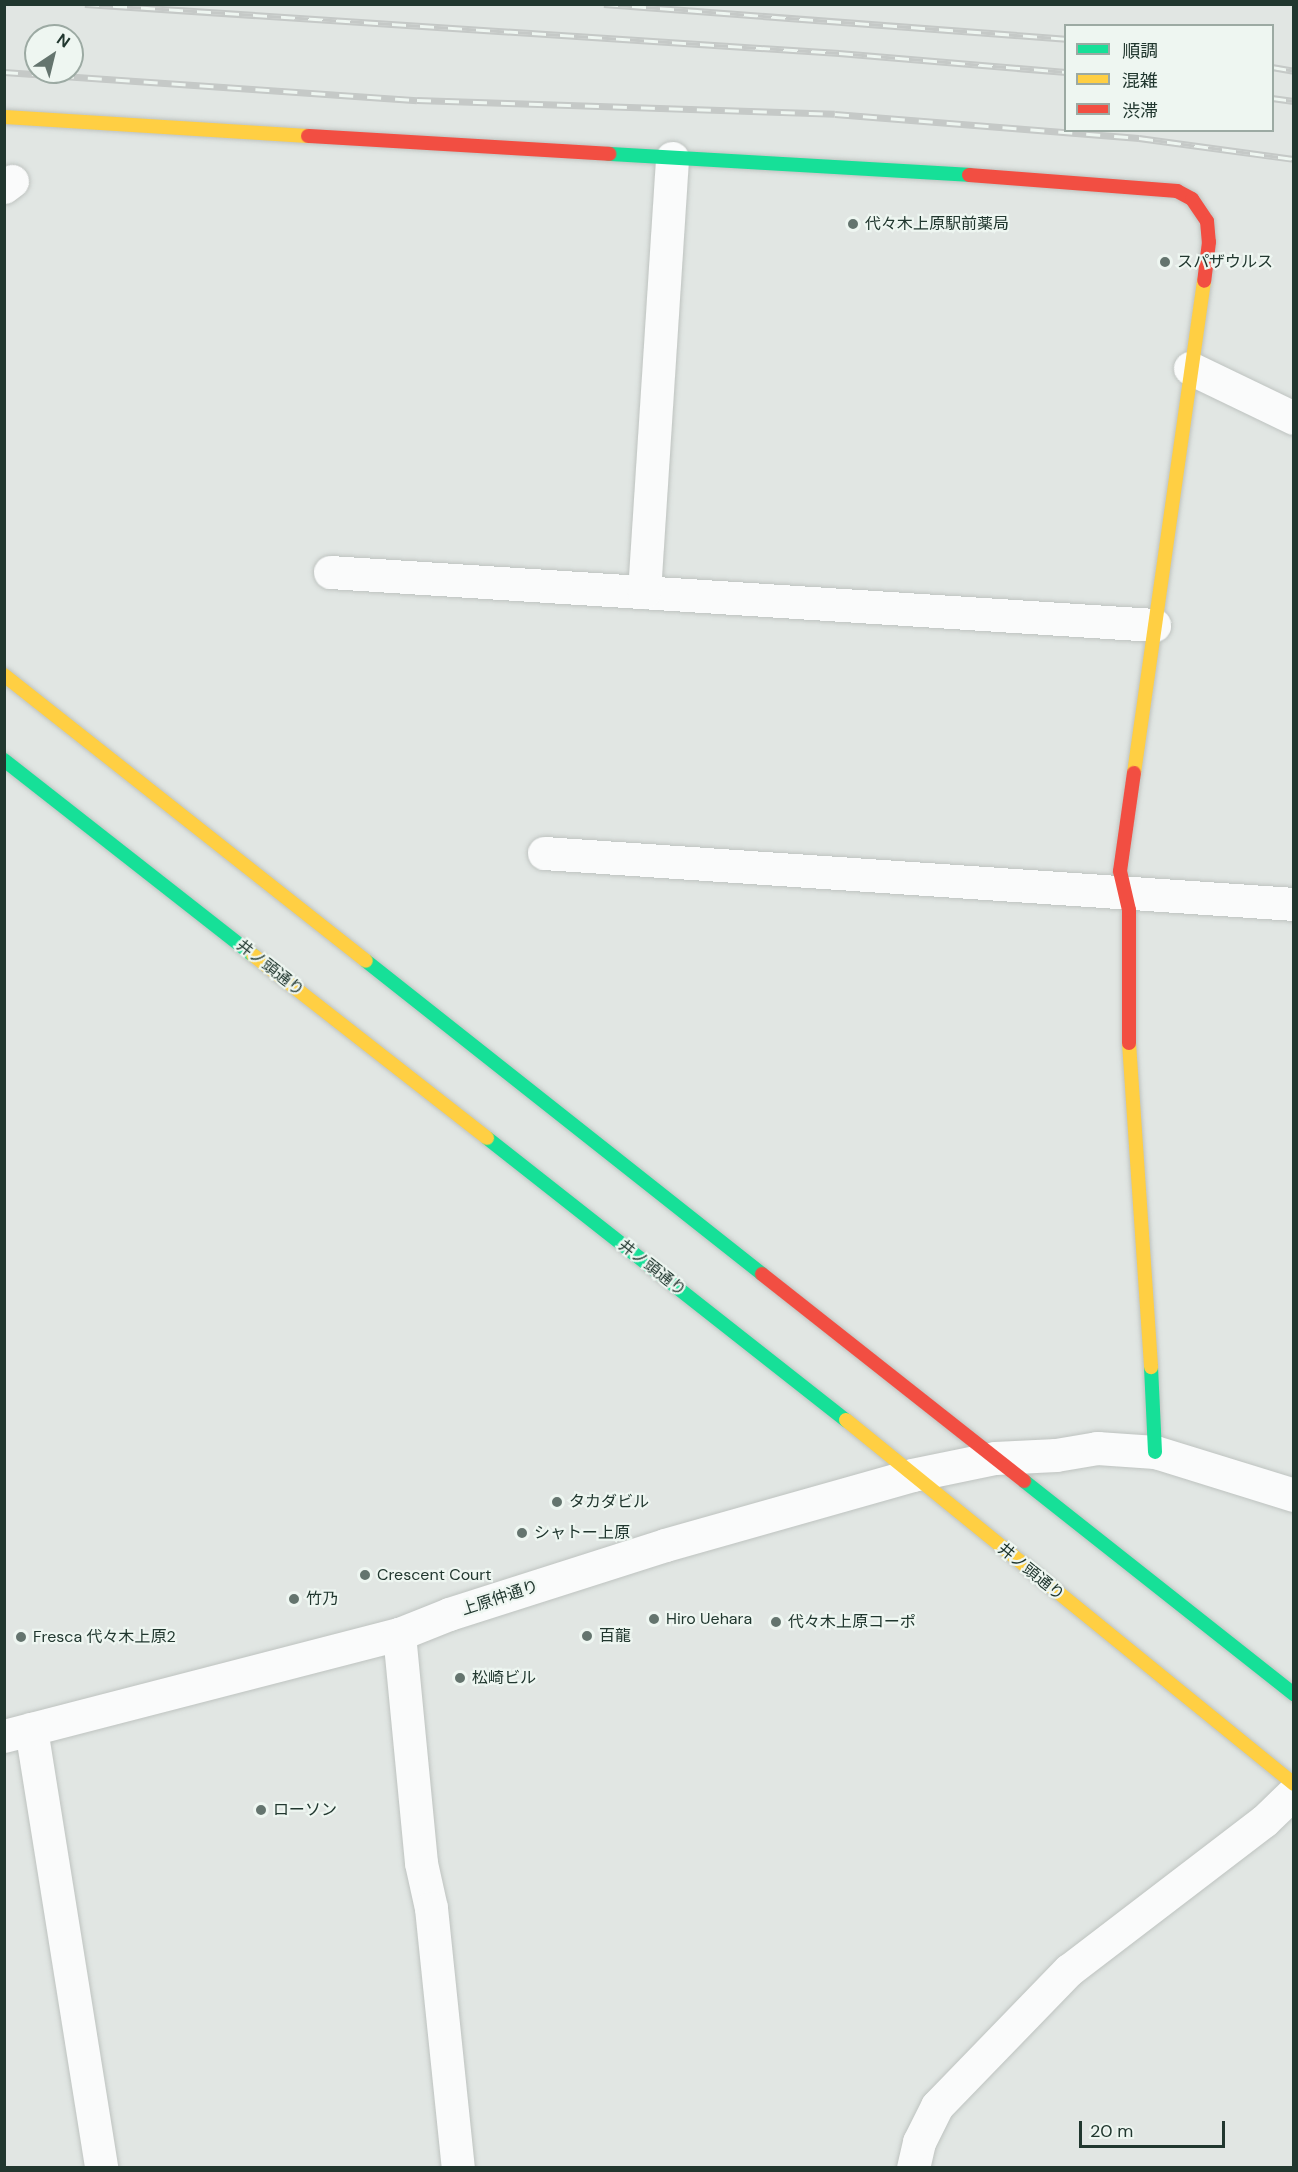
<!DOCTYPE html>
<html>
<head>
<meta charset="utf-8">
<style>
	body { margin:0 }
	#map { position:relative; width:1298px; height:2172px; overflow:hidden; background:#e1e6e3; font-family:"DM Sans","Noto Sans JP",sans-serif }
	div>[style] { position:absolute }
	.roads { filter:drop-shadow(0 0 2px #bec3c0) drop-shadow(0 0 2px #bec3c0) }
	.street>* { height:33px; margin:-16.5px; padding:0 16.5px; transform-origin:16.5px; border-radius:16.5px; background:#fafbfb }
	.fast>* { height:14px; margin:-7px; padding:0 7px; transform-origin:7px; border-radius:7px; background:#16e098 }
	.slow>* { height:14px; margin:-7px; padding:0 7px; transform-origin:7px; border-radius:7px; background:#ffcf43 }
	.jam>* { height:14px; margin:-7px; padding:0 7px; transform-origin:7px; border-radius:7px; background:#f24e42 }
	.rail>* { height:7px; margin-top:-3.5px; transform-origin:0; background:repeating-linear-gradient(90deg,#eef6f1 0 14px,#c5c9c7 0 28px); box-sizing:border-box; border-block:2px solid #c5c9c7 }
	.dots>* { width:16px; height:16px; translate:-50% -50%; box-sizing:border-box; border:3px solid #eef6f1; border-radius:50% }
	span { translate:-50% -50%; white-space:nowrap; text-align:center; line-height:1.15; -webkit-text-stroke:4.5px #eef6f1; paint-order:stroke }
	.poi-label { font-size:16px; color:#21372f }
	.left { translate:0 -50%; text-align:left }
	.street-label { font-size:16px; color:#21372f }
	.frame { position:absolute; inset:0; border:6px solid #21372f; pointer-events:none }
	.legend { position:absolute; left:1064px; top:24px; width:210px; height:108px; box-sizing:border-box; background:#eef6f1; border:2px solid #9caaa3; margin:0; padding:8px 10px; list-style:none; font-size:18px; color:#21372f }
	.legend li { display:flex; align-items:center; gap:12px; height:30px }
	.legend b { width:30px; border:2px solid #9caaa3 }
	.north { position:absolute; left:24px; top:24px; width:60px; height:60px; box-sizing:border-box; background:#eef6f1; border:2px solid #9caaa3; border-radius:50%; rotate:35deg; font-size:16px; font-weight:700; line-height:24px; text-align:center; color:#21372f }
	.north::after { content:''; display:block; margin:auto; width:21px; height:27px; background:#64746e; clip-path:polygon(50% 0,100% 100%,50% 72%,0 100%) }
	.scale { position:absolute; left:1079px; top:2121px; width:146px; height:27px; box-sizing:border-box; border:3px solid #21372f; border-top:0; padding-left:8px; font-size:18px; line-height:21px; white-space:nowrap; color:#21372f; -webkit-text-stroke:4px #eef6f1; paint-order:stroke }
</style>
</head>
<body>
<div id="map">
	<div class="roads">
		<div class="street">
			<i style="left:4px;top:187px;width:10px;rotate:-37deg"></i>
			<i style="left:1190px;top:368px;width:115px;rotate:25.7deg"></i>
			<i style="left:330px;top:572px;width:826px;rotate:3.68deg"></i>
			<i style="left:644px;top:592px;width:435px;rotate:-86.3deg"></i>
			<i style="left:544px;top:853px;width:752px;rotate:3.89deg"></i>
			<i style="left:399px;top:1634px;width:230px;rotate:84.5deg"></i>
			<i style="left:421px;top:1863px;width:46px;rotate:77.5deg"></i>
			<i style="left:431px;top:1908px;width:261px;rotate:84.1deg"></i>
			<i style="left:31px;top:1729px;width:445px;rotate:80.9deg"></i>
			<i style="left:4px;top:1736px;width:408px;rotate:-14.5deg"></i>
			<i style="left:399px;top:1634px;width:54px;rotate:-21.8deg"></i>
			<i style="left:449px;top:1614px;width:227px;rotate:-17.7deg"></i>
			<i style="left:665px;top:1545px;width:257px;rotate:-15.8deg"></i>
			<i style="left:912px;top:1475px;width:85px;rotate:-11.6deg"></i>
			<i style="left:995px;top:1458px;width:61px;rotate:-2.8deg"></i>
			<i style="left:1056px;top:1455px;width:42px;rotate:-9.7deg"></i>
			<i style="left:1097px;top:1448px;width:58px;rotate:3.9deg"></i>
			<i style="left:1155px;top:1452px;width:145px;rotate:17.2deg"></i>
			<i style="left:913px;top:2168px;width:27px;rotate:-77deg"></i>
			<i style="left:919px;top:2142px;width:40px;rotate:-63.4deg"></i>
			<i style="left:937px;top:2106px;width:190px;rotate:-45.9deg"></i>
			<i style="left:1069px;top:1970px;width:245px;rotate:-37.4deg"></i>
			<i style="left:1264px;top:1821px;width:42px;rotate:-44deg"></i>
		</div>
		<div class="fast">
			<i style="left:609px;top:154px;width:361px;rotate:3.3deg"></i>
			<i style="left:4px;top:760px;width:316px;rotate:38.1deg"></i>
			<i style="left:366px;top:961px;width:505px;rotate:38.32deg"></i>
			<i style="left:487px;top:1138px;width:457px;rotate:38.2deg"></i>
			<i style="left:1151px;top:1367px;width:85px;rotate:87.3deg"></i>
			<i style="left:1024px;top:1481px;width:344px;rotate:38.3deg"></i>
		</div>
		<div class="slow">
			<i style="left:4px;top:117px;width:305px;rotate:3.6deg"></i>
			<i style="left:4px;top:675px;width:461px;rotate:38.3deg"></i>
			<i style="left:1134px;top:773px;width:497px;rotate:-81.9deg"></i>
			<i style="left:253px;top:955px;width:297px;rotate:38deg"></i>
			<i style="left:1129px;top:1043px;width:325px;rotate:86.1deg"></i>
			<i style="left:846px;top:1420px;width:577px;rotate:39.09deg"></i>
		</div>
		<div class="jam">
			<i style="left:308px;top:136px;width:302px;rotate:3.4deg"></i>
			<i style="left:969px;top:175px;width:209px;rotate:4.4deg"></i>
			<i style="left:1177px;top:191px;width:17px;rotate:28deg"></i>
			<i style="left:1192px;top:199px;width:27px;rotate:56deg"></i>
			<i style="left:1207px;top:221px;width:21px;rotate:85deg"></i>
			<i style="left:1209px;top:242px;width:39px;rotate:97deg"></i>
			<i style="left:1129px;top:1043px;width:133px;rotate:-90deg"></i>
			<i style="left:1129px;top:910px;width:40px;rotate:-103deg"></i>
			<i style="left:1120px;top:871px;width:99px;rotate:-81.9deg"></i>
			<i style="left:762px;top:1274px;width:334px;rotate:38.3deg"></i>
		</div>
	</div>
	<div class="rail">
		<i style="left:85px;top:4px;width:756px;rotate:3.72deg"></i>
		<i style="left:839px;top:53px;width:228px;rotate:4.8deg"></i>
		<i style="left:604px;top:4px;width:463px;rotate:4.3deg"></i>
		<i style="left:1272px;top:67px;width:22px;rotate:10deg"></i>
		<i style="left:4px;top:72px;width:414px;rotate:3.9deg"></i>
		<i style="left:417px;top:100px;width:418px;rotate:1.9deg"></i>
		<i style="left:835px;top:114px;width:305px;rotate:4.5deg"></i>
		<i style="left:1139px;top:138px;width:156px;rotate:7.7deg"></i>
		<i style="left:1272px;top:98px;width:22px;rotate:8deg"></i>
	</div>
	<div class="dots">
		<i style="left:853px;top:224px;background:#64746e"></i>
		<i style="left:1165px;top:262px;background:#64746e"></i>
		<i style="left:557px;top:1502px;background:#64746e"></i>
		<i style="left:522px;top:1533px;background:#64746e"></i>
		<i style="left:365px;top:1575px;background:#64746e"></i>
		<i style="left:294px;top:1599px;background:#64746e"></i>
		<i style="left:654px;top:1619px;background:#64746e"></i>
		<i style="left:776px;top:1622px;background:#64746e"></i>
		<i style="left:587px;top:1636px;background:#64746e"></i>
		<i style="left:21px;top:1637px;background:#64746e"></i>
		<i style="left:460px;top:1678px;background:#64746e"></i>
		<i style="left:261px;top:1810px;background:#64746e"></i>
	</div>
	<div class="poi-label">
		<span class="left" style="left:865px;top:224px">代々木上原駅前薬局</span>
		<span class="left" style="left:1177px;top:262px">スパザウルス</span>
		<span class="left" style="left:569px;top:1502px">タカダビル</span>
		<span class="left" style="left:534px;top:1533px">シャトー上原</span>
		<span class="left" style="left:377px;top:1575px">Crescent Court</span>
		<span class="left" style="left:306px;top:1599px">竹乃</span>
		<span class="left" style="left:666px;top:1619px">Hiro Uehara</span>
		<span class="left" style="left:788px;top:1622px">代々木上原コーポ</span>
		<span class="left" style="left:599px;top:1636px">百龍</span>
		<span class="left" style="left:33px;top:1637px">Fresca 代々木上原2</span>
		<span class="left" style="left:472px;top:1678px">松崎ビル</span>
		<span class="left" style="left:273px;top:1810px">ローソン</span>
	</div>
	<div class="street-label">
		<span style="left:270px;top:968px;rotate:38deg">井ノ頭通り</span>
		<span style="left:652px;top:1268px;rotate:38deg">井ノ頭通り</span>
		<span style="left:1031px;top:1572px;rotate:39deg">井ノ頭通り</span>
		<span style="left:500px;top:1598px;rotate:-18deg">上原仲通り</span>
	</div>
	<div class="frame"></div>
	<ul class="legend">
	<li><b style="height:8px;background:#16e098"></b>順調</li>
	<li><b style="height:8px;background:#ffcf43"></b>混雑</li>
	<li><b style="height:8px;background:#f24e42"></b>渋滞</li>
	</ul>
	<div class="north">N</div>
	<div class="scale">20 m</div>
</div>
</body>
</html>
